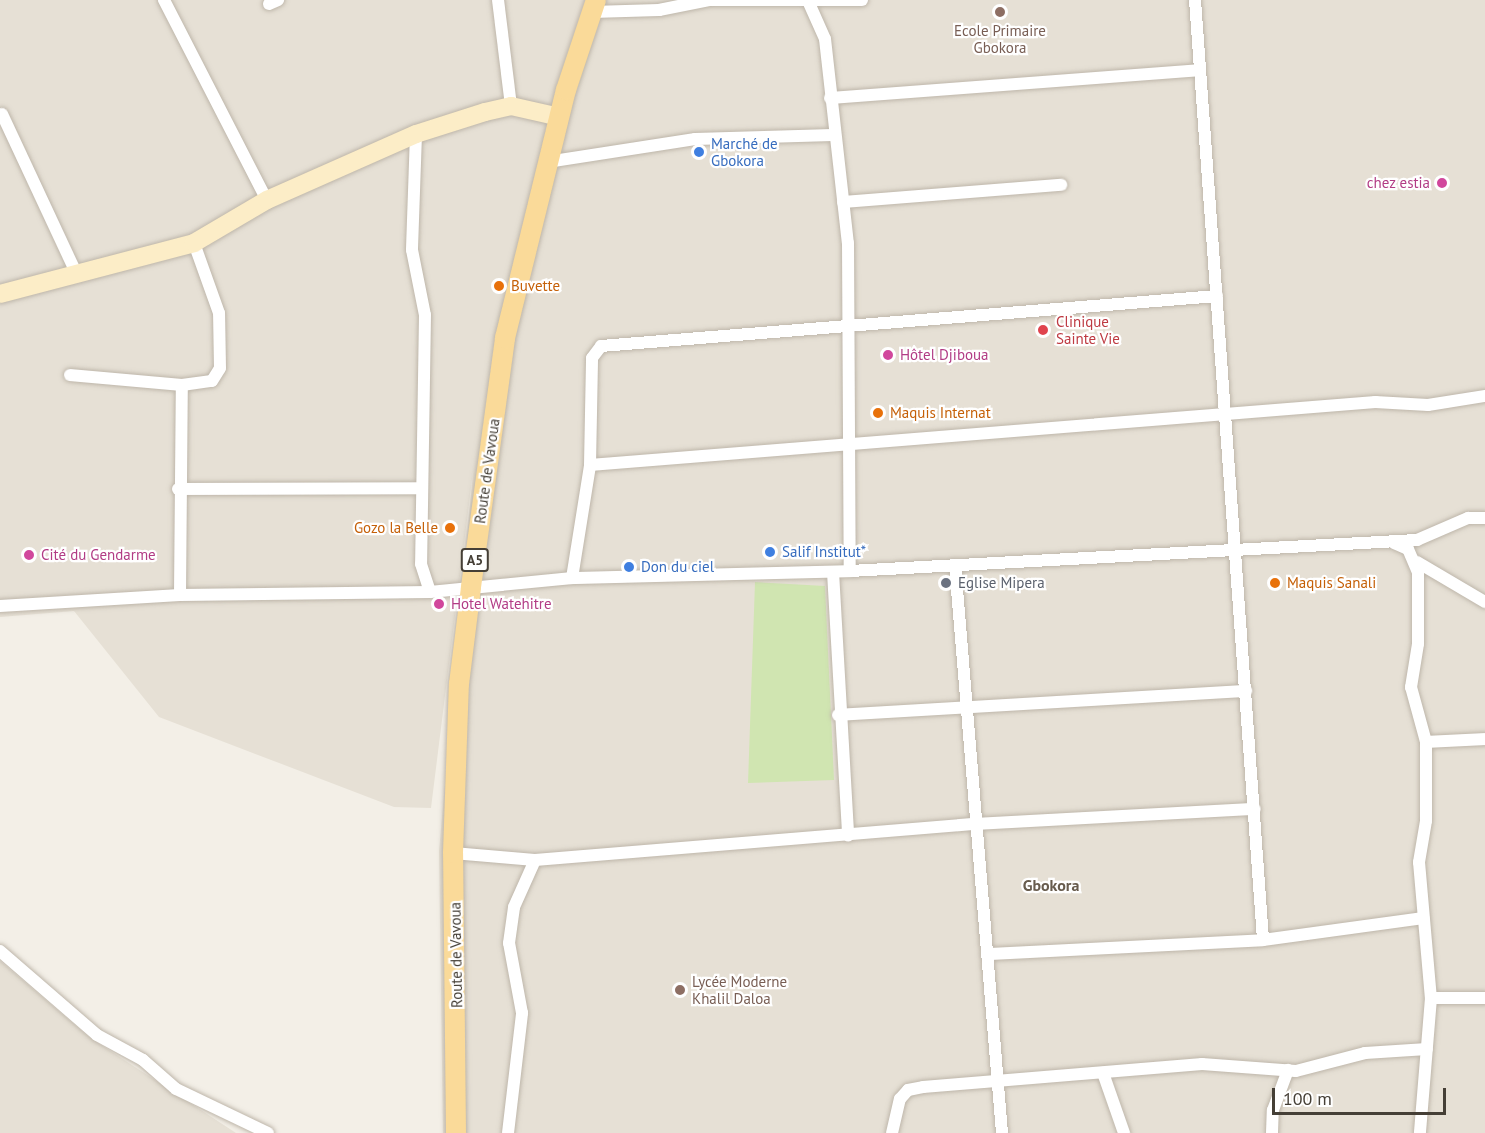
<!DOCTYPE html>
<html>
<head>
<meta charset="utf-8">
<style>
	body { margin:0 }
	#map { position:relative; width:1485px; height:1133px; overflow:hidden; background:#f3efe7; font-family:"PT Sans",sans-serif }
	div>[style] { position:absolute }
	.residential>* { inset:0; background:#e6e0d5 }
	.green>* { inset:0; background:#d0e5b1 }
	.roads { filter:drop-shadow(0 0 2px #beb6aa) drop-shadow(0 0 2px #beb6aa) }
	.street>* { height:12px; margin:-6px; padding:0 6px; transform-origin:6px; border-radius:6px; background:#fff }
	.secondary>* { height:18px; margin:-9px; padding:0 9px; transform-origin:9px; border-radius:9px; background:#fcedc7 }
	.primary>* { height:20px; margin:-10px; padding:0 10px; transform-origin:10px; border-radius:10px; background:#fada99 }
	.dots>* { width:16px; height:16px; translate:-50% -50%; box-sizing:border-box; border:3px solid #fff; border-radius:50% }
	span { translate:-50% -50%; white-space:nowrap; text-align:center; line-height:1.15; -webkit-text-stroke:4.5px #fff; paint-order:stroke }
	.shield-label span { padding:2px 4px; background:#fff; border:2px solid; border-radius:4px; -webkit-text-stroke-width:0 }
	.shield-label { font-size:14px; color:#453f36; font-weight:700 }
	.education-label { font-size:15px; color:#785e54 }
	.left { translate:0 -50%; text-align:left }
	.shop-label { font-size:15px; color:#366cbe }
	.hotel-label { font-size:15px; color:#b23c85 }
	.right { translate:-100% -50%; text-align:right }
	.food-label { font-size:15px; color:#c56008 }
	.health-label { font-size:15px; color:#be3a42 }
	.street-label { font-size:15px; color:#453f36 }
	.worship-label { font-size:15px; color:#5b616d }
	.neighbourhood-label { font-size:16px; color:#685c4e; font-weight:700 }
	.scale { position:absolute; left:1272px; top:1088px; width:174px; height:27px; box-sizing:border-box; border:3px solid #453f36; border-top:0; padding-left:8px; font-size:18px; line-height:21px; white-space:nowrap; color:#453f36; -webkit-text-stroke:4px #fff; paint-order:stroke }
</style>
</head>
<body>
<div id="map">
	<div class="residential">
		<i style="clip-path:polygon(0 0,1485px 0,1485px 1133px,443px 1133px,439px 851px,473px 472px,431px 808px,394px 807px,159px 717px,74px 611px,0 617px)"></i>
		<i style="clip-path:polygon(0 961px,89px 1037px,236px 1133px,0 1133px)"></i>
	</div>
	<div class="green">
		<i style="clip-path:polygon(755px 582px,825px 586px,834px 780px,748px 783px)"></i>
	</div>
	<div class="roads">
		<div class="street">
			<i style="left:164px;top:0;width:225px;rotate:62.8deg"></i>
			<i style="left:498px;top:0;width:107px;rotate:83deg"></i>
			<i style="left:709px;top:0;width:153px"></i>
			<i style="left:1195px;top:0;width:942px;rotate:85.86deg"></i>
			<i style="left:809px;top:3px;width:39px;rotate:66deg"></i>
			<i style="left:825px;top:39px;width:205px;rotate:83.6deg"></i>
			<i style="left:848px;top:243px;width:328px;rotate:89.7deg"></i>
			<i style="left:269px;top:4px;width:10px;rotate:-24deg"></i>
			<i style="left:592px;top:12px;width:67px;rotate:-1.7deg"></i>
			<i style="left:659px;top:10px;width:51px;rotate:-11.3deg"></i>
			<i style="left:830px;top:98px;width:370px;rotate:-4.3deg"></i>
			<i style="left:2px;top:114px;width:175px;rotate:65deg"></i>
			<i style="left:416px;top:134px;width:116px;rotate:92deg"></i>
			<i style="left:412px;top:250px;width:66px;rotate:78.7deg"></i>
			<i style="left:425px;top:315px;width:249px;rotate:90.9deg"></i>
			<i style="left:421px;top:564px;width:29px;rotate:72deg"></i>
			<i style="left:547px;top:162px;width:150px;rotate:-8.8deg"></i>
			<i style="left:695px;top:139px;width:138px;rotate:-1.7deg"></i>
			<i style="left:843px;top:202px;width:219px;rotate:-4.5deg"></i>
			<i style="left:70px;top:375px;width:112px;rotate:5.1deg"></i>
			<i style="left:590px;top:465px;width:107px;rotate:-88.9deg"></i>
			<i style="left:592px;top:358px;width:15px;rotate:-53deg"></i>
			<i style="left:601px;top:346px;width:618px;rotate:-4.64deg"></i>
			<i style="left:178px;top:489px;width:244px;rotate:-0.2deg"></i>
			<i style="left:1394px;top:543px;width:15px;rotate:23deg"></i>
			<i style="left:1408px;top:549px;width:25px;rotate:67deg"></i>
			<i style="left:1418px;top:572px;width:72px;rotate:90deg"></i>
			<i style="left:1418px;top:644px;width:44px;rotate:99.2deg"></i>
			<i style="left:1411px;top:687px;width:57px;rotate:74.7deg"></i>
			<i style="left:1426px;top:742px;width:79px;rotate:90deg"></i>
			<i style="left:1426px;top:821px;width:42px;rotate:99.7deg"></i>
			<i style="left:1419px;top:862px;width:137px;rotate:85deg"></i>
			<i style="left:1431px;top:998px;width:135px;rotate:94.7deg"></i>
			<i style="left:1417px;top:562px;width:79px;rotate:30.5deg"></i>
			<i style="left:955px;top:565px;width:570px;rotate:85.27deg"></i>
			<i style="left:833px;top:572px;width:264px;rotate:86.7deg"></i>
			<i style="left:572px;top:578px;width:114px;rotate:-80.9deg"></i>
			<i style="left:590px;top:465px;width:788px;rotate:-4.59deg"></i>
			<i style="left:1375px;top:402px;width:53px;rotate:3.2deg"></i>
			<i style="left:1428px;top:405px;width:58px;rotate:-9deg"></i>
			<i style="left:180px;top:595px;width:210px;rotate:-89.5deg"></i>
			<i style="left:182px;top:385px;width:30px;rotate:-8deg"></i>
			<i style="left:212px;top:381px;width:15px;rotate:-58deg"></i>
			<i style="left:220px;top:368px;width:55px;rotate:-91deg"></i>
			<i style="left:219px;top:313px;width:74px;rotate:-109.7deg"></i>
			<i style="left:0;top:606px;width:180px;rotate:-3.5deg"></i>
			<i style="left:180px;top:595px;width:250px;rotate:-0.7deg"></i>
			<i style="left:430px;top:592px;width:143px;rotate:-5.6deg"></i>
			<i style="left:572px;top:578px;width:278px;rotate:-1.4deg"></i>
			<i style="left:850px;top:571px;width:568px;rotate:-3.13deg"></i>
			<i style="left:1417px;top:540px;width:56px;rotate:-23.3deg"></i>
			<i style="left:1468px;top:518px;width:17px"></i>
			<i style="left:838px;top:715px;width:409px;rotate:-3.4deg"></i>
			<i style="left:1426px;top:742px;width:59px;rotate:-2.9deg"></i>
			<i style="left:453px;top:853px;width:82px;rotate:4.9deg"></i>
			<i style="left:535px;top:860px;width:442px;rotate:-4.7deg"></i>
			<i style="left:976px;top:824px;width:279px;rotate:-3.1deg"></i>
			<i style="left:0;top:951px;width:128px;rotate:40.9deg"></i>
			<i style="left:97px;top:1035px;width:52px;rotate:28.5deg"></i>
			<i style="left:143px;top:1060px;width:44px;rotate:41.3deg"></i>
			<i style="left:176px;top:1089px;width:102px;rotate:25.6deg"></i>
			<i style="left:990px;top:954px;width:273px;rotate:-2.9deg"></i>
			<i style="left:1263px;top:940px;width:162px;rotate:-7.8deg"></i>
			<i style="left:1431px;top:998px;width:54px"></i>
			<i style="left:1103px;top:1073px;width:64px;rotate:70.7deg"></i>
			<i style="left:508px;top:1133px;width:121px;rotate:-83.3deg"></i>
			<i style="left:522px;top:1013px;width:71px;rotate:-100.5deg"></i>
			<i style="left:509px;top:943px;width:36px;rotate:-82deg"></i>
			<i style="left:514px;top:907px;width:51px;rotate:-65.9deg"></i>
			<i style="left:892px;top:1133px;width:35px;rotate:-77deg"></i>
			<i style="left:900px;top:1099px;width:12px;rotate:-48deg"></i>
			<i style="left:908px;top:1090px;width:15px;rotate:-11deg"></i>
			<i style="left:923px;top:1087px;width:280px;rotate:-4.7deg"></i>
			<i style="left:1202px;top:1064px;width:94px;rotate:4.3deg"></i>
			<i style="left:1296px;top:1071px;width:71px;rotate:-14.6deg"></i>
			<i style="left:1365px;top:1053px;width:62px;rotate:-3.7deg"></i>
			<i style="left:1272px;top:1133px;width:23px;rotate:-88deg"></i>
			<i style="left:1273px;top:1110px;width:43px;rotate:-69.4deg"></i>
		</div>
		<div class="secondary">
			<i style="left:0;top:294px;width:201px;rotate:-14.7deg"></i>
			<i style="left:194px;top:243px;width:85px;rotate:-30.5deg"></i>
			<i style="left:267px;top:200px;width:163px;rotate:-23.9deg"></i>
			<i style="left:416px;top:134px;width:72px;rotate:-17.7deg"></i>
			<i style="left:485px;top:112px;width:27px;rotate:-13deg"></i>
			<i style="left:511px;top:106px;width:50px;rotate:12.7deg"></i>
		</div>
		<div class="primary">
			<i style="left:456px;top:1133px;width:280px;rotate:-90.6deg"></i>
			<i style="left:453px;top:853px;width:169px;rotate:-88deg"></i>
			<i style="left:459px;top:684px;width:98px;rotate:-82.9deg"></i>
			<i style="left:471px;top:587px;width:251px;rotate:-82.2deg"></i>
			<i style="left:505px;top:338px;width:255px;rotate:-76.2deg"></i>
			<i style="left:566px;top:90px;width:95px;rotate:-71.6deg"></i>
		</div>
	</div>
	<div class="dots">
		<i style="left:1000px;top:12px;background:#8d6e63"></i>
		<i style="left:699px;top:152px;background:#3f7fe0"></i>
		<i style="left:1442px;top:183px;background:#d1479c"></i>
		<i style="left:499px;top:286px;background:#e8710a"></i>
		<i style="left:1043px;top:330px;background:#e0444e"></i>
		<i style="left:888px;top:355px;background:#d1479c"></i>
		<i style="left:878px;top:413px;background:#e8710a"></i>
		<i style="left:450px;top:528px;background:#e8710a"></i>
		<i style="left:770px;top:552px;background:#3f7fe0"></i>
		<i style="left:29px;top:555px;background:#d1479c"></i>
		<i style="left:629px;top:567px;background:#3f7fe0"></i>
		<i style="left:946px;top:583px;background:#6b7280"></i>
		<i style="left:1275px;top:583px;background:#e8710a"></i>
		<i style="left:439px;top:604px;background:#d1479c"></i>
		<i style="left:680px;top:990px;background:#8d6e63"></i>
	</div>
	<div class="shield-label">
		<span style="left:475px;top:560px">A5</span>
	</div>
	<div class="education-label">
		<span style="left:1000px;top:39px">Ecole Primaire<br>Gbokora</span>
		<span class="left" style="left:692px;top:990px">Lycée Moderne<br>Khalil Daloa</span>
	</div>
	<div class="shop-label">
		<span class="left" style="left:711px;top:152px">Marché de<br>Gbokora</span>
		<span class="left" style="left:782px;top:552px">Salif Institut*</span>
		<span class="left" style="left:641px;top:567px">Don du ciel</span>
	</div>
	<div class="hotel-label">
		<span class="right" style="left:1430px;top:183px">chez estia</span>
		<span class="left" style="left:900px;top:355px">Hôtel Djiboua</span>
		<span class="left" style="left:41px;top:555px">Cité du Gendarme</span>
		<span class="left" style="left:451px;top:604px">Hotel Watehitre</span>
	</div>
	<div class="food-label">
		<span class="left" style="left:511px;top:286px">Buvette</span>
		<span class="left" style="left:890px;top:413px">Maquis Internat</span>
		<span class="right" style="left:438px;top:528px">Gozo la Belle</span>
		<span class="left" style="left:1287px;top:583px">Maquis Sanali</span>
	</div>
	<div class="health-label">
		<span class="left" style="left:1056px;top:330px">Clinique<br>Sainte Vie</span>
	</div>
	<div class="street-label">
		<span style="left:487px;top:471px;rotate:-82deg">Route de Vavoua</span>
		<span style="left:456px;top:955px;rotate:-91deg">Route de Vavoua</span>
	</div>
	<div class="worship-label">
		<span class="left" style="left:958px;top:583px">Eglise Mipera</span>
	</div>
	<div class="neighbourhood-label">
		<span style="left:1051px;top:885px">Gbokora</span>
	</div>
	<div class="scale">100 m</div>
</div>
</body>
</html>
